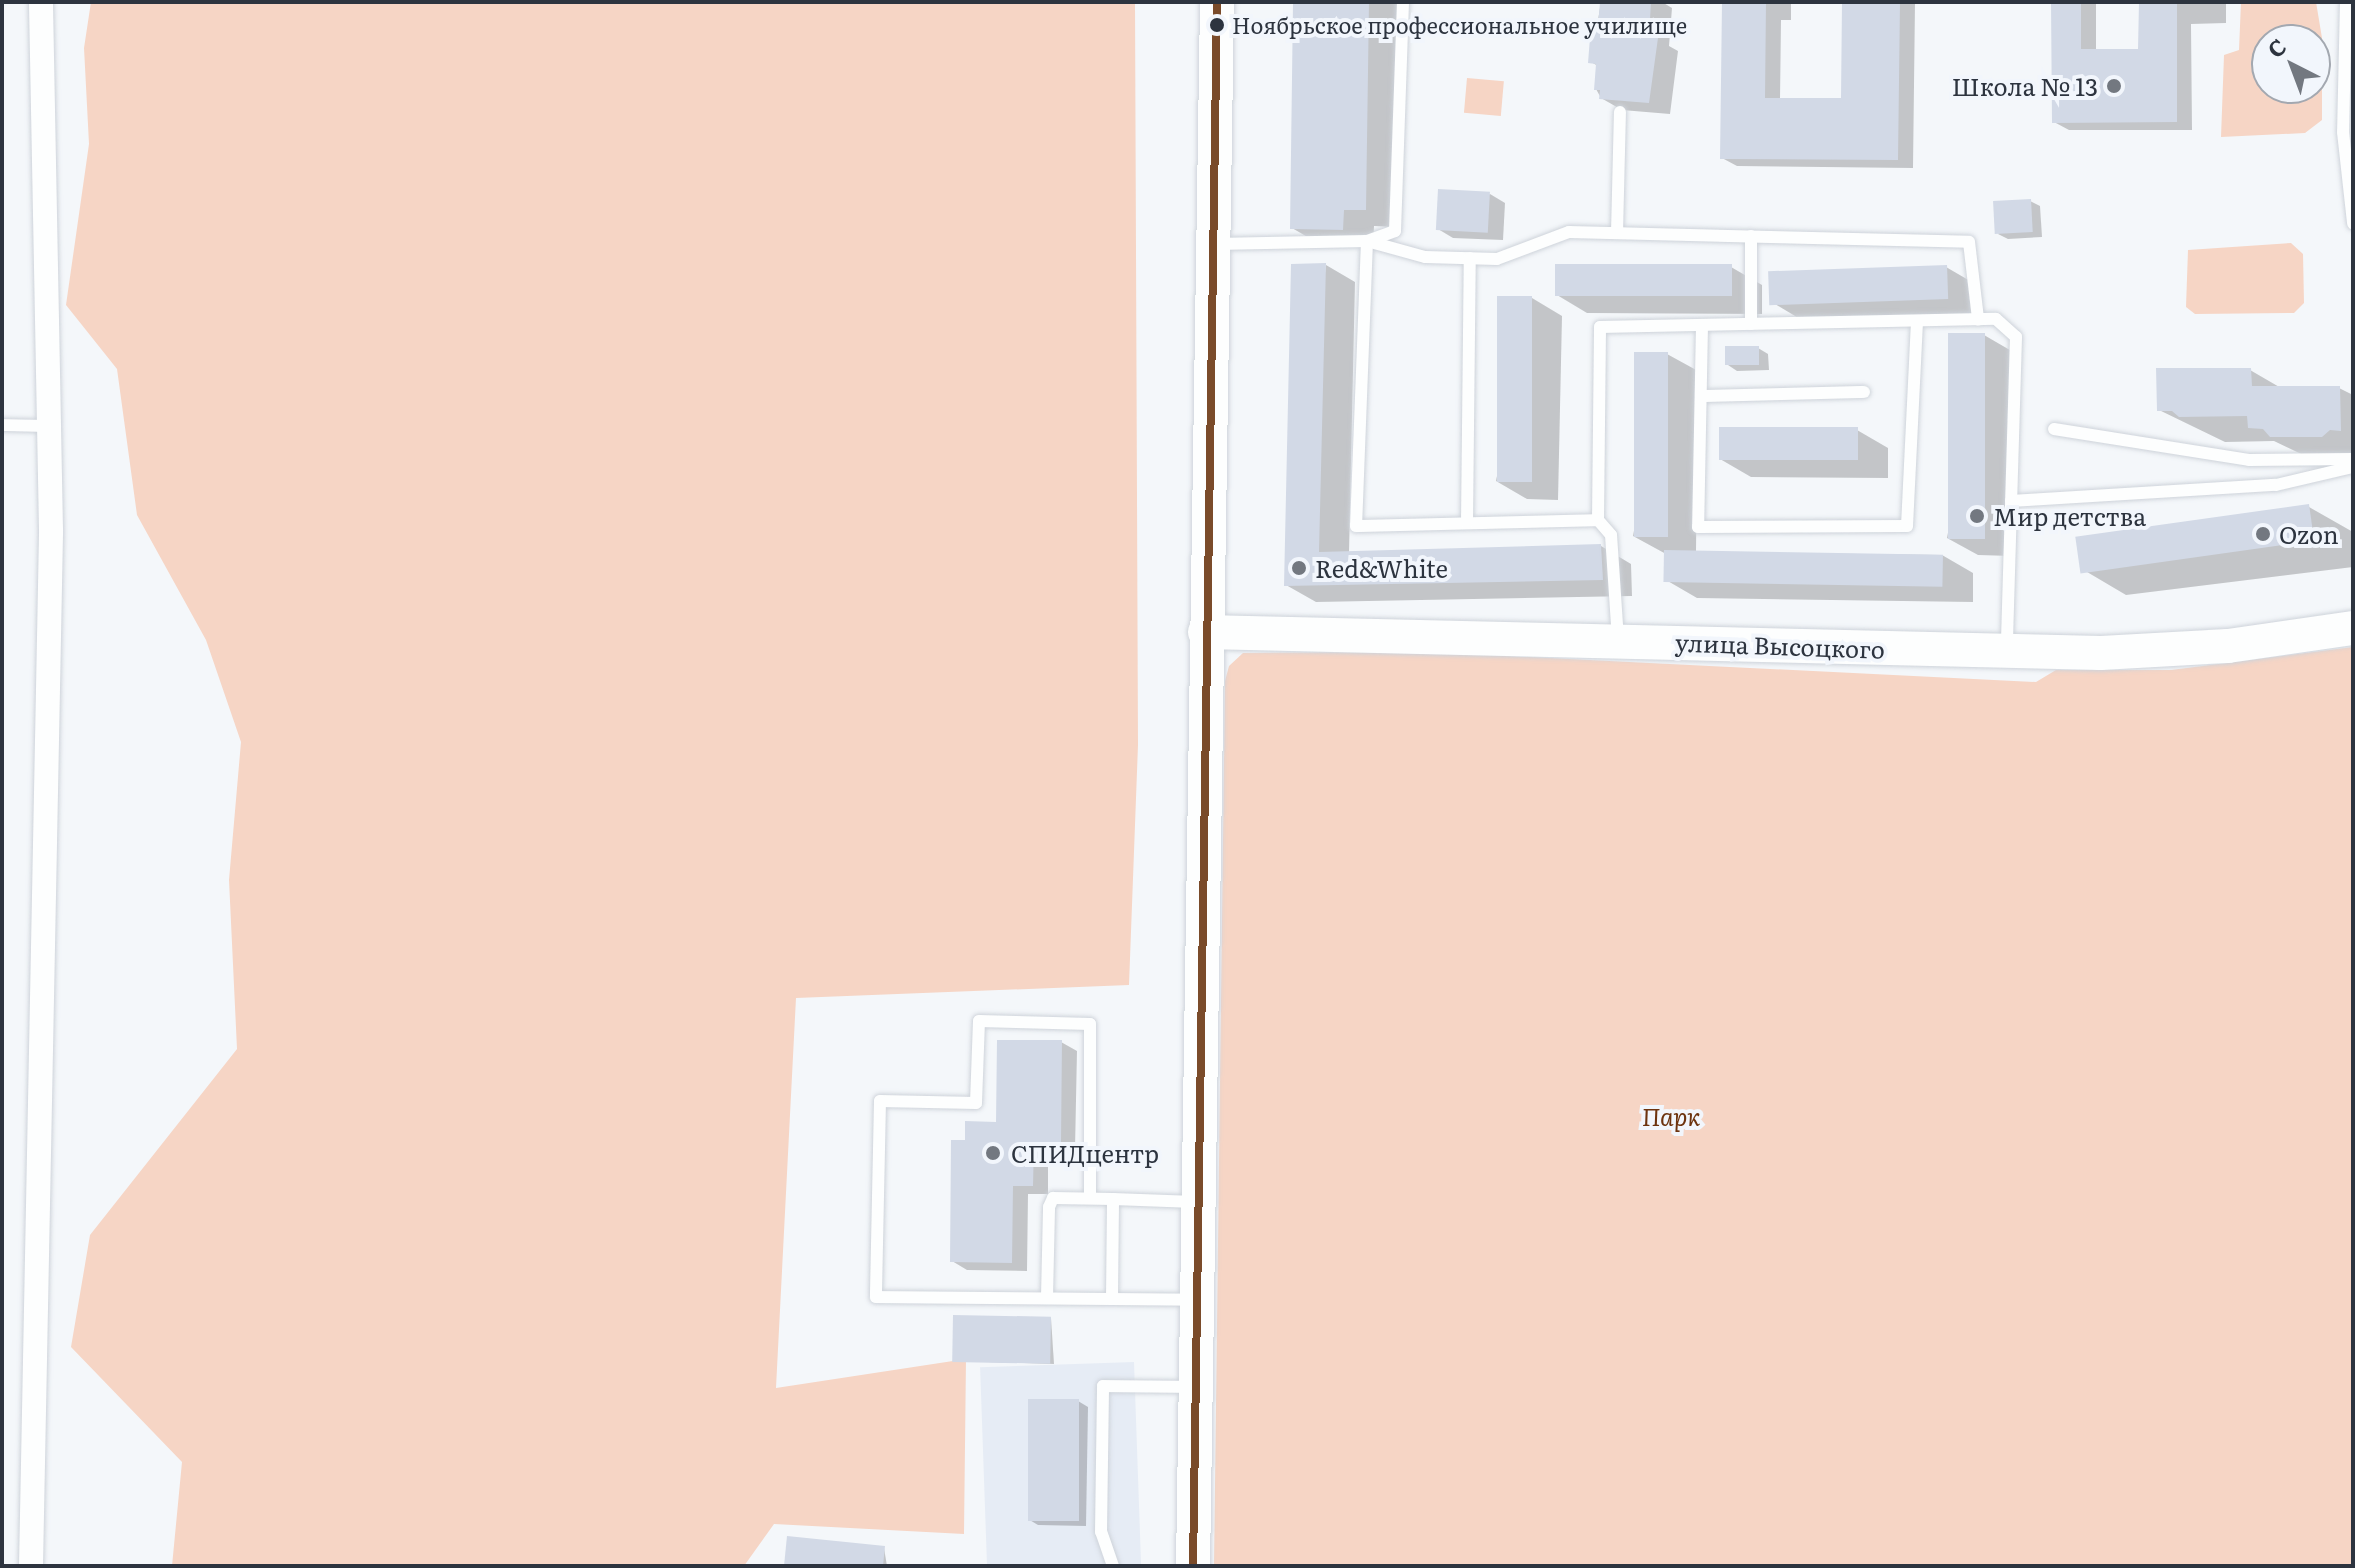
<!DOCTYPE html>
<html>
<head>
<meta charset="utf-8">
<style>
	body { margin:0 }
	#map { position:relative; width:2355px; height:1568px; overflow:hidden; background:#f4f7fa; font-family:Literata,serif }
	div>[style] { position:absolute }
	.built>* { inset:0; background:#e6ecf5; transform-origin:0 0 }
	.green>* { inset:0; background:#f6d5c5; transform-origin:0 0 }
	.shadow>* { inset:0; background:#0003 }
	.building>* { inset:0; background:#d2d9e6; transform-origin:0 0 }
	.roads { filter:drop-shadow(0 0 2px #ced3da) drop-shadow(0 0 2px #ced3da) }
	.lane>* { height:12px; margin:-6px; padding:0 6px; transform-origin:6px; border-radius:6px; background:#fdfefe }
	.street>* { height:24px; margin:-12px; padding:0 12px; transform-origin:12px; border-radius:12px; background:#fdfefe }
	.secondary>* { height:34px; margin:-17px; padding:0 17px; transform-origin:17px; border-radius:17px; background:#fdfefe }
	.bus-1>* { height:8px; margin:-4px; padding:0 4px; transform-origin:4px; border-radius:4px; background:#7a4b2a }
	.dots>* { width:22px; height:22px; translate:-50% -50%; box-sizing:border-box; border:4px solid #f2f6fc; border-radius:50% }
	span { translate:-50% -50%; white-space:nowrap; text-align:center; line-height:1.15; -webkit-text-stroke:8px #f2f6fc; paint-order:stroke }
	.bus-label { font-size:22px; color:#2d343f }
	.left { translate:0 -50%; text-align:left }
	.poi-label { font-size:24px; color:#2d343f }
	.right { translate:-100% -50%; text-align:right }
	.street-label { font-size:24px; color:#2d343f }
	.park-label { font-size:24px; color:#6d330e; font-style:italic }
	.frame { position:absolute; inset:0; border:4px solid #2d343f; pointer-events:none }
	.north { position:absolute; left:2251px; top:24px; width:80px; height:80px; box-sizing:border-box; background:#f2f6fc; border:2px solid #a3a8b0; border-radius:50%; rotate:318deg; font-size:22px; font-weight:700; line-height:32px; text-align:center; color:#2d343f }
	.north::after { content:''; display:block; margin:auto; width:28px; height:36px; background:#737880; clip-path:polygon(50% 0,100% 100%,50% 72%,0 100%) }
</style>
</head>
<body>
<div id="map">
	<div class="built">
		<i style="left:1134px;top:1362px;width:204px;height:154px;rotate:88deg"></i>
	</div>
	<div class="green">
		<i style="clip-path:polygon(91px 2px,1135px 2px,1138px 745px,1129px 985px,796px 998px,776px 1388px,966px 1359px,964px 1534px,774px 1524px,744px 1566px,172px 1566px,182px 1462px,71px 1347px,90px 1235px,237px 1049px,229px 880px,241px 742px,206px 640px,137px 515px,117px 369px,66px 305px,89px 144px,84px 48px)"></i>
		<i style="clip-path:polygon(evenodd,2241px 2px,2316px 2px,2322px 38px,2322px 120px,2305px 133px,2221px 137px,2224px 55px,2239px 50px,2241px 2px,2315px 40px,2315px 88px,2267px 88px,2267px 40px,2315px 40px)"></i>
		<i style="left:1467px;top:78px;width:37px;height:35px;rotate:5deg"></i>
		<i style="clip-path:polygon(2291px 243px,2303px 254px,2304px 303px,2294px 313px,2195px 314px,2186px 307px,2188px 250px)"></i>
		<i style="clip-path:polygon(2353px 647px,2353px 1566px,1214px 1566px,1225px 681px,1229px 666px,1243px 653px,1427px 652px,2036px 682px,2056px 670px,2171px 670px)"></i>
	</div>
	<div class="shadow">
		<i style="clip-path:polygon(1295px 2px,1399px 2px,1396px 227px,1374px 226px,1373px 246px,1323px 246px,1292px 228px)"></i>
		<i style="clip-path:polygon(1601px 2px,1662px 2px,1672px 8px,1669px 46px,1678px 51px,1670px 114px,1622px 110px,1601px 98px,1596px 89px,1598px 66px,1591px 62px)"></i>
		<i style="clip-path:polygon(1724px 2px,1791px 3px,1791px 20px,1781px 20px,1780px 100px,1843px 100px,1844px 2px,1915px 3px,1913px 168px,1737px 166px,1722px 158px)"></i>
		<i style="clip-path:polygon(2053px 2px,2096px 2px,2096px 51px,2140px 51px,2141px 2px,2226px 2px,2226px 23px,2191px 24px,2192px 130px,2069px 130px,2054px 122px)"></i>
		<i style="clip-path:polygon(1490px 194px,1505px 203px,1503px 240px,1453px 238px,1438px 229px)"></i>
		<i style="clip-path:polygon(2030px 201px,2040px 206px,2042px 237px,2008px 239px,1998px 234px)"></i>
		<i style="clip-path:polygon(1326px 265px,1355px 282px,1349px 553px,1601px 546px,1631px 564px,1632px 596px,1316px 602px,1286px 585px)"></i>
		<i style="clip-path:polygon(1731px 267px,1762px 285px,1762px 314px,1587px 313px,1557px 295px)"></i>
		<i style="clip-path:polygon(1946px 267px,1977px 285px,1978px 316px,1800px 319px,1770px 301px)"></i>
		<i style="clip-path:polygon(1532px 298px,1562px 316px,1558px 500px,1527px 499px,1496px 481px)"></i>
		<i style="clip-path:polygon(1984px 335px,2015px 353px,2012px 556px,1978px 555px,1947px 538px)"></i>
		<i style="clip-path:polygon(1758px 348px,1768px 354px,1769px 370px,1737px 371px,1728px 365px)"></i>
		<i style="clip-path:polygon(1667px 354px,1698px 371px,1696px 552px,1942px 555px,1973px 573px,1973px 602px,1697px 598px,1666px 580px,1666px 554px,1633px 536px)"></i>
		<i style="clip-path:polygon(2250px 370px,2281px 388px,2339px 388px,2353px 395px,2353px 461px,2316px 461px,2274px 441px,2225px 442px,2159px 410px)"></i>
		<i style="clip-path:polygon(1857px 430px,1888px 448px,1888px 478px,1751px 477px,1720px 459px)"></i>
		<i style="clip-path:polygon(2309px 507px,2353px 532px,2353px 567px,2126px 595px,2082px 569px)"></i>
		<i style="clip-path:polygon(1061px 1042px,1077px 1051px,1075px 1150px,1048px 1150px,1048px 1194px,1028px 1194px,1027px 1271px,967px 1270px,952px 1261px,967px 1142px,998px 1124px)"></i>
		<i style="clip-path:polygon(1051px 1318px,1054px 1364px,954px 1361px)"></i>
		<i style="clip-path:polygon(1078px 1401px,1088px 1407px,1086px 1526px,1038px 1525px,1028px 1519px)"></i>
		<i style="clip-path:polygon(884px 1548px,887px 1566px,786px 1566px)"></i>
	</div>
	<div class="building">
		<i style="clip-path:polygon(1293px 2px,1369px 2px,1366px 210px,1344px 210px,1343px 230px,1290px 229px)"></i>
		<i style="clip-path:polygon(1600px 2px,1651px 2px,1649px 37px,1658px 38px,1649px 103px,1599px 99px,1600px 90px,1594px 90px,1596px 64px,1588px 63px,1591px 25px,1598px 26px)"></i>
		<i style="clip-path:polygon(1722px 2px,1766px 2px,1765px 98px,1841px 98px,1842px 2px,1900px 2px,1898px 160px,1720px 159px)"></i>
		<i style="clip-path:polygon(2051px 2px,2081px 2px,2081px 49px,2138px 49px,2139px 2px,2177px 2px,2177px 122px,2052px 123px)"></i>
		<i style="left:1438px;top:189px;width:52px;height:41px;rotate:3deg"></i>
		<i style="left:2031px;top:199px;width:33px;height:38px;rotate:87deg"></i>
		<i style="clip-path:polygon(1326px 263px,1319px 552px,1601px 544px,1603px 580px,1284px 586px,1291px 264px)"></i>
		<i style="left:1555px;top:264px;width:177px;height:32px"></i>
		<i style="left:1947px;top:265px;width:34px;height:179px;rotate:88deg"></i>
		<i style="left:1497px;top:296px;width:35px;height:186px"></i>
		<i style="left:1948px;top:333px;width:37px;height:206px"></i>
		<i style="left:1759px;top:346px;width:19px;height:34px;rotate:90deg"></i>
		<i style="left:1634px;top:352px;width:34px;height:185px"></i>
		<i style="clip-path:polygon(2156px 368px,2251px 368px,2252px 386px,2340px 386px,2341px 431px,2330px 430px,2322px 437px,2270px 437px,2263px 429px,2248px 428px,2247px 416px,2179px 417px,2172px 411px,2157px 411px)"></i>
		<i style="left:1719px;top:427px;width:139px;height:33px"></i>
		<i style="left:2309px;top:504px;width:37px;height:236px;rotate:82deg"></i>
		<i style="left:1664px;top:550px;width:279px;height:32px;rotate:1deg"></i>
		<i style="clip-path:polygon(997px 1040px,1062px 1040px,1061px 1143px,1034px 1143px,1033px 1186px,1013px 1186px,1012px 1263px,950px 1262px,951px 1140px,965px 1140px,965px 1121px,996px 1122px)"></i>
		<i style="left:953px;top:1315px;width:98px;height:47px;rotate:1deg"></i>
		<i style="left:1028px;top:1399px;width:51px;height:122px"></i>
		<i style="clip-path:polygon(787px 1536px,885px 1546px,883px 1566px,784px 1566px)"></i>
	</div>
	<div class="roads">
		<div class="lane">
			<i style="left:1403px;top:2px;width:229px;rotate:92deg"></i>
			<i style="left:1395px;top:231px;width:30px;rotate:160deg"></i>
			<i style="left:1367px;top:241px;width:60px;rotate:15.4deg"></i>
			<i style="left:1425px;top:257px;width:72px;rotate:1.6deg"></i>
			<i style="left:1497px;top:259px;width:77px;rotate:-20.6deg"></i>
			<i style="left:1569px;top:232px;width:400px;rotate:1.4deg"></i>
			<i style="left:1969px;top:242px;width:78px;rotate:83.3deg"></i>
			<i style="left:2346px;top:2px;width:130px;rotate:91.3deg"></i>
			<i style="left:2343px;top:132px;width:92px;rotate:83.7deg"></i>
			<i style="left:1617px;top:233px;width:121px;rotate:-88.6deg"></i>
			<i style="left:1215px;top:244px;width:152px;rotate:-1.1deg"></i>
			<i style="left:1367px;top:241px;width:285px;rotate:92.2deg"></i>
			<i style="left:1356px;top:526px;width:242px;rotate:-1.4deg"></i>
			<i style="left:1751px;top:324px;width:88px;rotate:-90deg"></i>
			<i style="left:1702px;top:325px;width:202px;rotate:91.1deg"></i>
			<i style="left:1698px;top:527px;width:209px;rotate:-0.3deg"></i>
			<i style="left:1907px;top:526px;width:205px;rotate:-87.2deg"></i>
			<i style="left:1701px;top:396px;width:163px;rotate:-1.4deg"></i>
			<i style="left:2px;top:425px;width:49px;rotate:1.2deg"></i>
			<i style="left:2054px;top:429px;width:197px;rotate:9deg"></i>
			<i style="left:2249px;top:460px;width:104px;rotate:-0.6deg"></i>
			<i style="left:2011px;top:501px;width:265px;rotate:-3.5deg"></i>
			<i style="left:2276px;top:485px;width:79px;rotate:-13.2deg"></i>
			<i style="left:1467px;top:523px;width:265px;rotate:-89.4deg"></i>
			<i style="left:1618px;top:640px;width:105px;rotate:-93.8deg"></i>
			<i style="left:1611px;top:535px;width:20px;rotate:-131deg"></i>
			<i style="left:1598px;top:520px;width:193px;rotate:-89.4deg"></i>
			<i style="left:1600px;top:327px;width:396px;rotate:-1.2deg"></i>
			<i style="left:1996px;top:319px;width:27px;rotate:42deg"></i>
			<i style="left:2016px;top:337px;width:311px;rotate:91.7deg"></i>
			<i style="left:1090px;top:1197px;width:173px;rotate:-90deg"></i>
			<i style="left:1090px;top:1024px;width:111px;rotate:-178.5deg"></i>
			<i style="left:979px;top:1021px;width:82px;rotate:92.1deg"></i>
			<i style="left:976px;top:1103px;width:96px;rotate:-178.8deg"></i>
			<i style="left:880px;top:1101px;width:196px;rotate:91.2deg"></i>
			<i style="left:876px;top:1297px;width:318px;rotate:0.5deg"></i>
			<i style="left:1047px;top:1297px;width:90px;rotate:-88.7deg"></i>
			<i style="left:1049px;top:1207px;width:10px;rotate:-66deg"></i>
			<i style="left:1053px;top:1198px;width:60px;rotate:1deg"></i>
			<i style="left:1112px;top:1298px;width:99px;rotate:-89.4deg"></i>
			<i style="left:1113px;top:1199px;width:82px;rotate:2.1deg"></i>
			<i style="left:1113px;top:1566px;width:36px;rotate:-109deg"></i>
			<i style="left:1101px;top:1532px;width:146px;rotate:-89.2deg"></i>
			<i style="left:1103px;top:1386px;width:91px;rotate:0.6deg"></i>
		</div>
		<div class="street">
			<i style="left:31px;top:1566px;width:1036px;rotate:-88.89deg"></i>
			<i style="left:51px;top:530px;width:528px;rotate:-91.09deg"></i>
		</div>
		<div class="secondary">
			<i style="left:1205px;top:632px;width:896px;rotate:1.34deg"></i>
			<i style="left:2101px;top:653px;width:127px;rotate:-3.2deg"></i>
			<i style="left:2228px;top:646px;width:126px;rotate:-8.2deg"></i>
			<i style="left:1193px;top:1566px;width:1564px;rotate:-89.12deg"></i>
		</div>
	</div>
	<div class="bus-1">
		<i style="left:1193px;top:1566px;width:1564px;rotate:-89.12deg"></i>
	</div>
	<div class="dots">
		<i style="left:1217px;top:25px;background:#2d343f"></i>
		<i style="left:2114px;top:86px;background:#737880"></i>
		<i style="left:1977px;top:516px;background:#737880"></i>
		<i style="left:2263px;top:534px;background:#737880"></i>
		<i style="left:1299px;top:568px;background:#737880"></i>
		<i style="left:993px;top:1153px;background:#737880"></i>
	</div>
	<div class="bus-label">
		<span class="left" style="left:1232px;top:25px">Ноябрьское профессиональное училище</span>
	</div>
	<div class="poi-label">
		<span class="right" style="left:2098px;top:86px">Школа № 13</span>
		<span class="left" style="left:1993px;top:516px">Мир детства</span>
		<span class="left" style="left:2279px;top:534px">Ozon</span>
		<span class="left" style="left:1315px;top:568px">Red&amp;White</span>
		<span class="left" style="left:1011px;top:1153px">СПИДцентр</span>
	</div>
	<div class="street-label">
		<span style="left:1780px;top:645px;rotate:2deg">улица Высоцкого</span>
	</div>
	<div class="park-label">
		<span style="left:1671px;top:1116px">Парк</span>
	</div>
	<div class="frame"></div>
	<div class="north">С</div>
</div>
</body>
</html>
